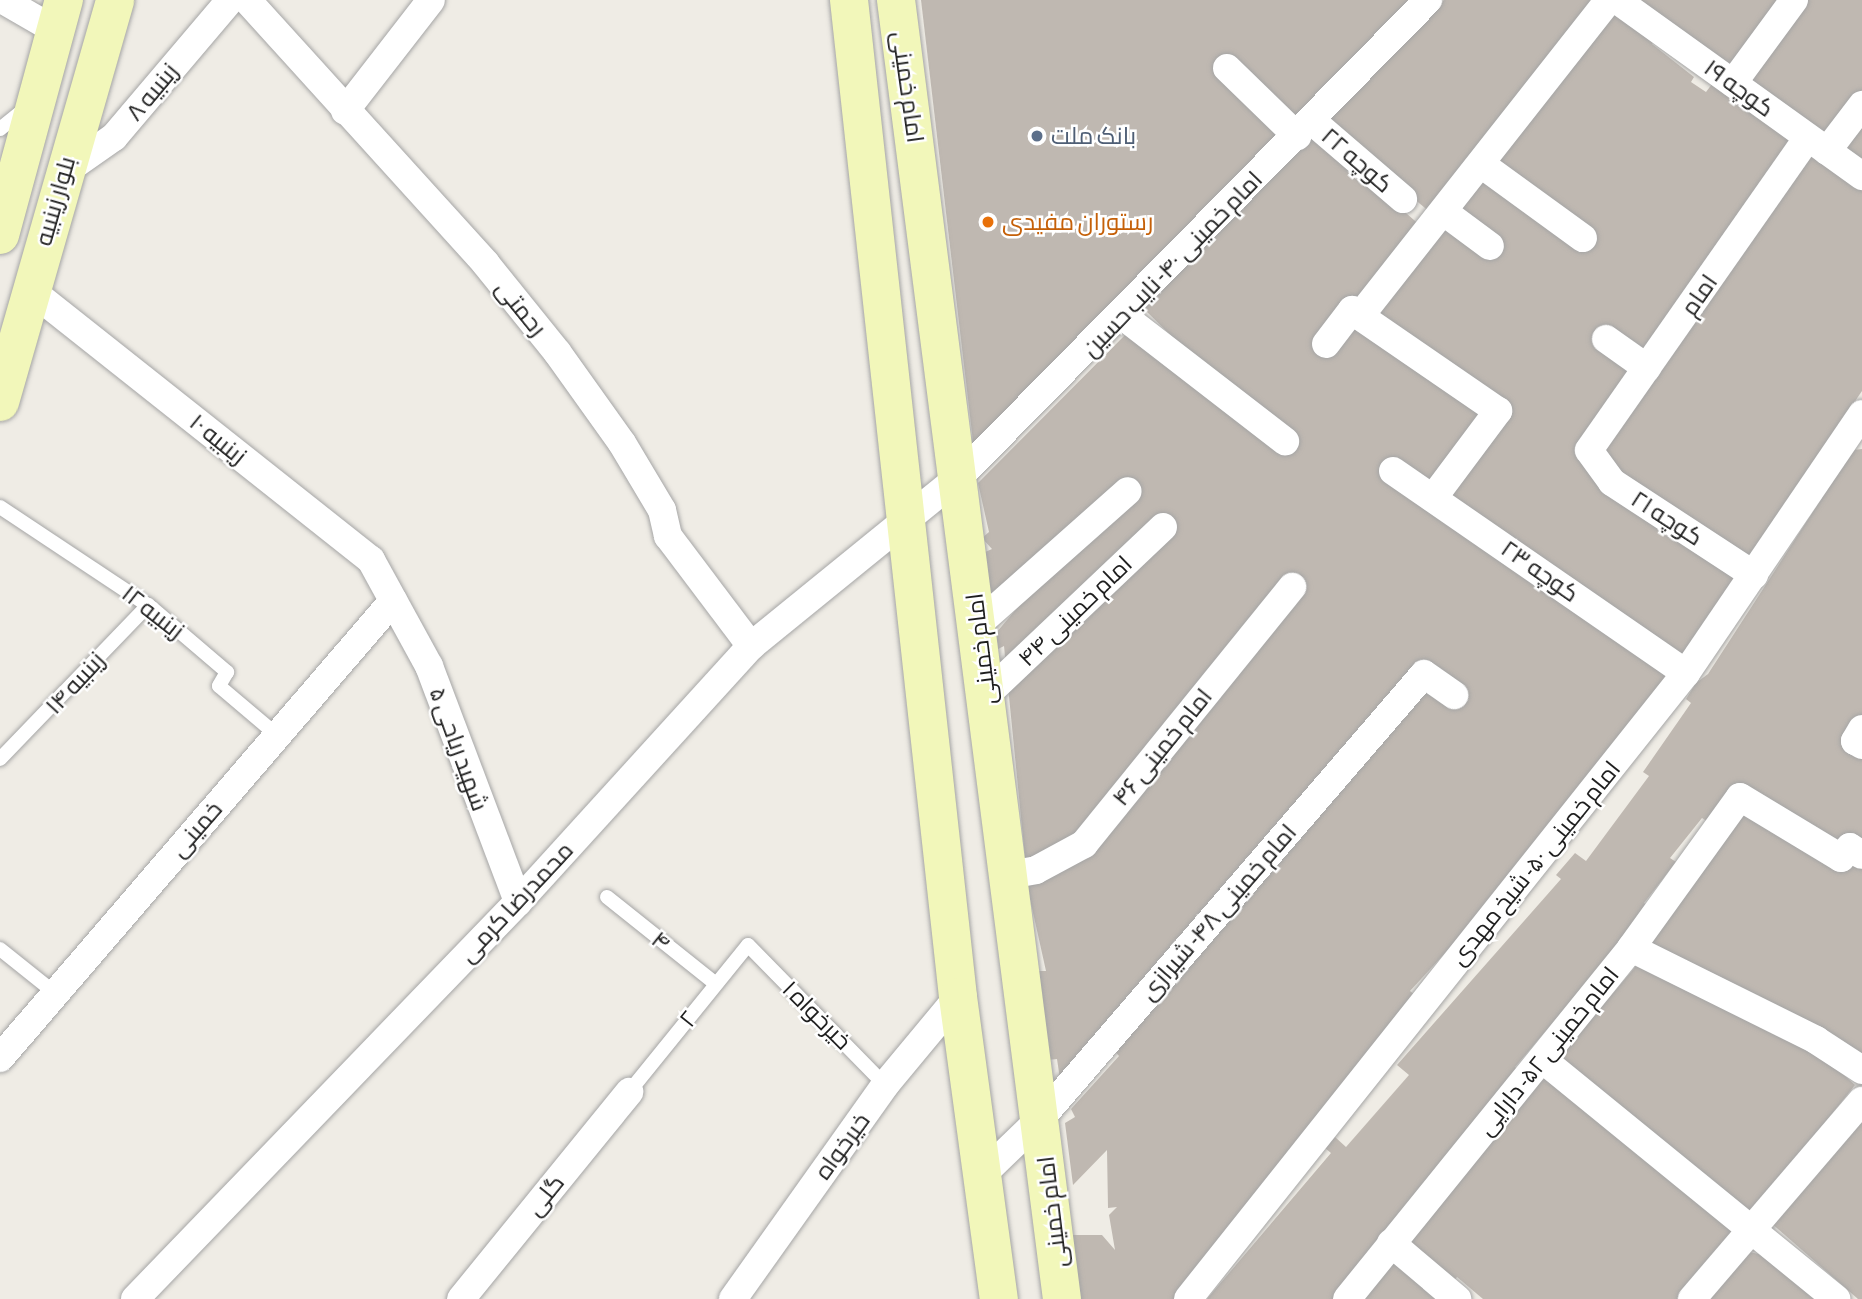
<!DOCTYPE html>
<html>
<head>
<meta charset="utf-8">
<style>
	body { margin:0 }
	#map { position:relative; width:1862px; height:1299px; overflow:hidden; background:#efece5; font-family:"Asap Condensed",Cairo,sans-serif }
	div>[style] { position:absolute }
	.building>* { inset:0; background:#bfb8b1 }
	.roads { filter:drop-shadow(0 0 2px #a5a5a5) drop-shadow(0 0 2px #a5a5a5) }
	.lane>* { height:14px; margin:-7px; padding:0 7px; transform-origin:7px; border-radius:7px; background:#fff }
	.street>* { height:28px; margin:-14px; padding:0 14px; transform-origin:14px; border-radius:14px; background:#fff }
	.secondary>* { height:38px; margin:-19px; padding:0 19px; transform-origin:19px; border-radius:19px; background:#f2f7ba }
	.dots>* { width:19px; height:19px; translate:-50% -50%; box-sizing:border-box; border:4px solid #fff; border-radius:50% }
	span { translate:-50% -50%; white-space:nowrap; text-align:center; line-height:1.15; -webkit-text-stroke:5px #fff; paint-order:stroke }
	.street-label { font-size:24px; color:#1e1e1e }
	.service-label { font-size:24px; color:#4e5e75 }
	.left { translate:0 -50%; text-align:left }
	.food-label { font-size:24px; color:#c56008 }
</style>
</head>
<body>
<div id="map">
	<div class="building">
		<i style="clip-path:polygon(921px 0,1409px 0,1289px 135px,974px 450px)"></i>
		<i style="clip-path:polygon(1444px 0,1602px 0,1432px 214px,1324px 122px)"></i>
		<i style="clip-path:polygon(1626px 0,1788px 0,1731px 75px)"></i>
		<i style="clip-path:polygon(1801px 0,1862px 0,1862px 95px,1826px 143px,1741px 82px)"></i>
		<i style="clip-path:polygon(1613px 8px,1656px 38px,1652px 44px,1694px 77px,1691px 82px,1706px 92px,1715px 80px,1802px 141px,1581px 450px,1738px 573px,1682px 657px,1442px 496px,1505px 412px,1372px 314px)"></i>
		<i style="clip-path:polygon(1862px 117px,1862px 168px,1836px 150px)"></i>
		<i style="clip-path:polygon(1314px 133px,1422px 227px,1353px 317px,1489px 412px,1433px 488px,1665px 667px,1666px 681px,1515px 877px,1410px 991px,1419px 998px,1177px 1299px,1078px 1299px,1070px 1235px,1102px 1235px,1115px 1250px,1109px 1215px,1117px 1207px,1108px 1208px,1107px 1150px,1073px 1185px,1065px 1123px,1075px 1117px,1071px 1109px,1119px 1056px,1112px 1048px,1425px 666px,1060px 1079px,1057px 1059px,1048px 1060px,1039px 971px,1046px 971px,1026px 881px,1078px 841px,1026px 868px,1004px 646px,998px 649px,996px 633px,1018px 607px,992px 599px,983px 553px,992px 549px,982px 538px,989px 532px,978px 483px,1128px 332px,1203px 367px,1144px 309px)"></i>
		<i style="clip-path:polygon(1809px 147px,1862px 187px,1862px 391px,1746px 561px,1624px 482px,1597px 450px)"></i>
		<i style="clip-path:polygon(1862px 449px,1862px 846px,1846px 846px,1734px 784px,1708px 822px,1702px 818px,1670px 858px,1676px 862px,1644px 903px,1650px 908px,1515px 1067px,1519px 1071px,1339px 1299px,1207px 1299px,1331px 1153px,1325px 1148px,1335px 1137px,1346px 1147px,1409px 1075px,1397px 1065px,1561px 879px,1556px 875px,1575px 853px,1586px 861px,1649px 776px,1643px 772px,1691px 703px,1686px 699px,1696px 683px,1708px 674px,1853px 450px)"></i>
		<i style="clip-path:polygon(1743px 807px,1862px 863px,1862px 1060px,1644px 945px)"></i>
		<i style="clip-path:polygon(1637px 965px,1813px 1047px,1855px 1085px,1750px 1216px,1558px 1058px)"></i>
		<i style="clip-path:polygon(1542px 1076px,1737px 1230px,1679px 1299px,1483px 1299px,1457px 1277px,1451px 1285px,1409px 1241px)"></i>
		<i style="clip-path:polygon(1862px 1120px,1862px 1299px,1858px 1299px,1771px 1223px)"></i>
		<i style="clip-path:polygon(1744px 1251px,1759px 1254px,1816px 1299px,1705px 1299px)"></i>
		<i style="clip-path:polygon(1398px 1263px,1443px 1299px,1358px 1299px,1384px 1265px)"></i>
	</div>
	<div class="roads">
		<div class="lane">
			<i style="left:0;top:129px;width:33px;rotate:-39deg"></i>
			<i style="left:0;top:507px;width:182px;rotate:33.6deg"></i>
			<i style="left:152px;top:608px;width:99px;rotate:40.5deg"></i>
			<i style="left:227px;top:672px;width:16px;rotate:120deg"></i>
			<i style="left:219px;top:686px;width:76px;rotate:40.2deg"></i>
			<i style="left:0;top:759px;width:214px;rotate:-46.1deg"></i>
			<i style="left:607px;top:897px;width:139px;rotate:38.6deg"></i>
			<i style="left:0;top:949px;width:70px;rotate:38.7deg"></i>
			<i style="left:629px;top:1092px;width:189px;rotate:-51deg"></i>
			<i style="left:748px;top:945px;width:196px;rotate:45.6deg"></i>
		</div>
		<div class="street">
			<i style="left:3px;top:0;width:60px;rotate:30deg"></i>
			<i style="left:247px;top:0;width:356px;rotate:47.8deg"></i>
			<i style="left:486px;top:264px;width:113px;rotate:51.1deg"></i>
			<i style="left:557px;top:352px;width:112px;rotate:54.5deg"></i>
			<i style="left:622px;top:443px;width:78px;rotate:59.2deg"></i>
			<i style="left:662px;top:510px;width:27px;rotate:77deg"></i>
			<i style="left:668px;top:536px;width:138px;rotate:53deg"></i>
			<i style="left:1617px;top:0;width:302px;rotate:35.7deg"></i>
			<i style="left:1227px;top:68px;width:98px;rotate:44.2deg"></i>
			<i style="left:1733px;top:83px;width:103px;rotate:-53.7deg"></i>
			<i style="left:345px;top:111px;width:140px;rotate:-52.2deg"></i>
			<i style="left:1312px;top:121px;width:120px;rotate:40.6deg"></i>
			<i style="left:1827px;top:151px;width:58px;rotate:-52.7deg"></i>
			<i style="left:1481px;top:164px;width:126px;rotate:36deg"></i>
			<i style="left:64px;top:172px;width:61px;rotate:-35deg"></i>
			<i style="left:114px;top:137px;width:180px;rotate:-49.7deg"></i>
			<i style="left:1444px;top:212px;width:57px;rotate:36.5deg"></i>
			<i style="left:29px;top:289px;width:436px;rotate:38.4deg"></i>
			<i style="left:371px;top:560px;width:121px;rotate:61.3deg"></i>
			<i style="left:429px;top:666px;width:252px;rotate:69.3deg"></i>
			<i style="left:1123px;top:316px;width:205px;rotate:37.7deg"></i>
			<i style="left:1606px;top:339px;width:50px;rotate:35.3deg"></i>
			<i style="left:1326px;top:344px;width:43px;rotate:-52.6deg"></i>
			<i style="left:1352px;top:310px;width:10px;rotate:37deg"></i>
			<i style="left:1393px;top:471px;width:356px;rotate:34.6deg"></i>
			<i style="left:1433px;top:498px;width:109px;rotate:-53.2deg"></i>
			<i style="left:1498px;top:411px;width:168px;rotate:-145.5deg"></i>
			<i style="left:1360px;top:316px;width:402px;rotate:-51.8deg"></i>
			<i style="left:1754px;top:575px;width:170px;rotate:-146.8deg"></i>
			<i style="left:1612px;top:482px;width:39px;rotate:-126deg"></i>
			<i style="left:1589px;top:450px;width:380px;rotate:-55deg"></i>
			<i style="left:978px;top:624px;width:200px;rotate:-41.6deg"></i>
			<i style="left:986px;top:695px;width:244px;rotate:-43.5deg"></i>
			<i style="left:1862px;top:729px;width:14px;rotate:120deg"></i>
			<i style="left:1855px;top:741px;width:8px;rotate:30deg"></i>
			<i style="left:1009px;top:875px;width:27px;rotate:-10deg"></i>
			<i style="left:1036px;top:870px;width:55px;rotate:-28.4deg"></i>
			<i style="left:1084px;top:844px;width:331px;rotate:-51deg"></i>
			<i style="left:1631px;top:948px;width:207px;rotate:26.4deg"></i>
			<i style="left:1816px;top:1040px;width:55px;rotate:33.1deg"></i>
			<i style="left:0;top:1058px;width:603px;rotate:-49.31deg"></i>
			<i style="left:1542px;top:1059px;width:380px;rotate:39.2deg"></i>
			<i style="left:983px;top:1174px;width:81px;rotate:-44deg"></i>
			<i style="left:1041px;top:1118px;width:586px;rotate:-49.22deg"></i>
			<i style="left:1424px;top:674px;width:37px;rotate:35deg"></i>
			<i style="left:1391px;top:1243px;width:87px;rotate:40.3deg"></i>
			<i style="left:135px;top:1299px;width:552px;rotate:-46.03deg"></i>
			<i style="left:518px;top:902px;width:346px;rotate:-47.7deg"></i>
			<i style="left:751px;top:646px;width:268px;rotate:-39.1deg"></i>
			<i style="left:959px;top:477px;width:669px;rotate:-45.48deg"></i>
			<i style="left:461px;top:1299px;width:267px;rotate:-50.9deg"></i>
			<i style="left:733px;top:1299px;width:262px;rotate:-54.6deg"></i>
			<i style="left:885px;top:1085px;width:114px;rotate:-50.3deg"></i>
			<i style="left:1188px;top:1299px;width:800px;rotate:-51.5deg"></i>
			<i style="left:1686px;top:673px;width:313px;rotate:-55.8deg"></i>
			<i style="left:1347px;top:1299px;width:452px;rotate:-51deg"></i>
			<i style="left:1631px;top:948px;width:186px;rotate:-54.2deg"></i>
			<i style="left:1740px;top:797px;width:118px;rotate:31.1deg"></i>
			<i style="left:1841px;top:858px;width:14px;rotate:-51deg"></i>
			<i style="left:1850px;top:847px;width:14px;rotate:34deg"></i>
			<i style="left:1692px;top:1299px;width:261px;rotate:-49.4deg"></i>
		</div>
		<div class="secondary">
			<i style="left:849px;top:0;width:1003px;rotate:83.76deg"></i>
			<i style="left:958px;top:997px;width:305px;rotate:82.3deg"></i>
			<i style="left:896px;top:0;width:1310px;rotate:82.72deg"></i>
			<i style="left:0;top:235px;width:244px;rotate:-74.8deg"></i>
			<i style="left:0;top:402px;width:418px;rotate:-74deg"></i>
		</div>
	</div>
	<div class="dots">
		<i style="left:1037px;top:136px;background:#5c6f8a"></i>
		<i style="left:988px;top:222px;background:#e8710a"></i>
	</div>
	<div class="street-label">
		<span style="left:908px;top:87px;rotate:82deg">امام خمینی</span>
		<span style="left:1739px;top:88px;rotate:36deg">کوچه ۱۹</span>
		<span style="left:152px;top:92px;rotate:-50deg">زینبیه ۸</span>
		<span style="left:1357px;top:160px;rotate:41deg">کوچه ۲۲</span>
		<span style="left:55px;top:201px;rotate:-74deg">بلوار زینبیه</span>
		<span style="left:1172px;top:264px;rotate:-46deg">امام خمینی ۴۰- نایب حسین</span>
		<span style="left:1699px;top:295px;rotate:-55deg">امام</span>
		<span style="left:521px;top:308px;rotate:51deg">رحمتی</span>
		<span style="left:218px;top:439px;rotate:39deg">زینبیه ۱۰</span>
		<span style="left:1667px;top:518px;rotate:33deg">کوچه ۲۱</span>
		<span style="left:1540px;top:571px;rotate:35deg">کوچه ۲۳</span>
		<span style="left:1075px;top:611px;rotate:-44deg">امام خمینی ۴۴</span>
		<span style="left:153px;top:612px;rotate:38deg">زینبیه ۱۲</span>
		<span style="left:981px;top:649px;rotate:-97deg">امام خمینی</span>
		<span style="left:75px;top:683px;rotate:-47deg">زینبیه ۱۴</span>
		<span style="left:1162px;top:747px;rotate:-51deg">امام خمینی ۴۶</span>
		<span style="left:459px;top:749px;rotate:70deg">۵ شهید ریاحی</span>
		<span style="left:196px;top:829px;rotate:-49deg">خمینی</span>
		<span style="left:1535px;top:863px;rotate:-51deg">امام خمینی ۵۰- شیخ مهدی</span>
		<span style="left:516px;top:902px;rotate:-47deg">محمدرضا کرمی</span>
		<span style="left:1218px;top:912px;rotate:-49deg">امام خمینی ۴۸- شیرازی</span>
		<span style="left:661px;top:941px;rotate:39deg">۴</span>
		<span style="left:817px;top:1015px;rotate:45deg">خیرخواه ۱</span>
		<span style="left:688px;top:1019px;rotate:-51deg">۲</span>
		<span style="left:1548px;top:1051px;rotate:-51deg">امام خمینی ۵۲- دارایی</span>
		<span style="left:842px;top:1146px;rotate:-54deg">خیرخواه</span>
		<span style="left:545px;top:1195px;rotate:-51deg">گلی</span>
		<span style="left:1052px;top:1212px;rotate:-97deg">امام خمینی</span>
	</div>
	<div class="service-label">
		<span class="left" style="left:1051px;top:136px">بانک ملت</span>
	</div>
	<div class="food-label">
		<span class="left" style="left:1002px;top:222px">رستوران مفیدی</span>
	</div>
</div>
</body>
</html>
